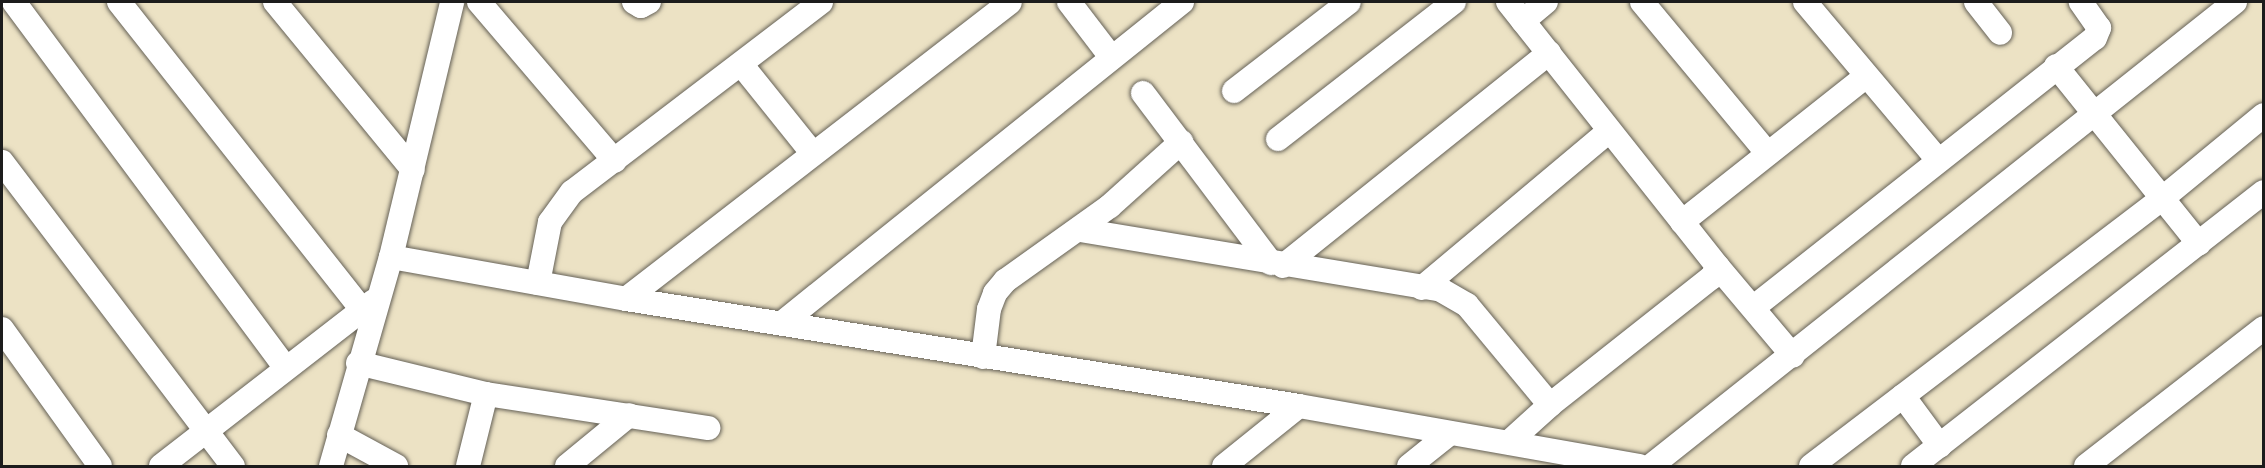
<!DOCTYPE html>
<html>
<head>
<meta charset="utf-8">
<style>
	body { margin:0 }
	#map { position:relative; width:2265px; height:468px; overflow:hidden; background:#ece2c4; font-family:Dekko,sans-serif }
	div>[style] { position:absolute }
	.roads { filter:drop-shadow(0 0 2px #656157) drop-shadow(0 0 2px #656157) }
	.minor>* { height:24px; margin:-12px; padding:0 12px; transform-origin:12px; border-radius:12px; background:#fff }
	span { translate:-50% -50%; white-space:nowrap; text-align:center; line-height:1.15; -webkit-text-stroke:4.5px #f6f6f2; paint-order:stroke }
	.frame { position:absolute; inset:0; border:3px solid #1c1c1c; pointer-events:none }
</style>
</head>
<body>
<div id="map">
	<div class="roads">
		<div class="minor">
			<i style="left:14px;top:2px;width:455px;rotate:53.4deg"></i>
			<i style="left:119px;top:2px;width:392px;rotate:51.7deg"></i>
			<i style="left:275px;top:2px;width:217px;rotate:50.6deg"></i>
			<i style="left:479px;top:2px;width:209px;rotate:49.5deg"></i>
			<i style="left:634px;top:2px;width:8px;rotate:30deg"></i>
			<i style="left:641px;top:6px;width:9px;rotate:-27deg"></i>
			<i style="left:1069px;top:2px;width:69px;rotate:52.6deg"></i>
			<i style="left:1508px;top:2px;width:338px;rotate:51.6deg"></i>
			<i style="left:1718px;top:267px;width:12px;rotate:121deg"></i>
			<i style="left:1712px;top:277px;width:206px;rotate:141.7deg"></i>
			<i style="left:1550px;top:405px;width:55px;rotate:137.9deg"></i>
			<i style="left:1642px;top:2px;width:197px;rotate:50.3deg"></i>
			<i style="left:1805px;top:2px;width:205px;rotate:49.9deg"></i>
			<i style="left:1976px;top:2px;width:39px;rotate:52deg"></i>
			<i style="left:1523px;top:21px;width:30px;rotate:-40deg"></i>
			<i style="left:741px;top:64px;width:115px;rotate:51.3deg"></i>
			<i style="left:2056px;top:66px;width:228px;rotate:51.2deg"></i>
			<i style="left:1234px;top:91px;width:145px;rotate:-37.7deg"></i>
			<i style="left:1143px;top:93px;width:213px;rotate:53deg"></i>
			<i style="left:1278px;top:139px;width:223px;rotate:-37.9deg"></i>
			<i style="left:2px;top:162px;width:382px;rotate:52.8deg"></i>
			<i style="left:1682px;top:222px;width:235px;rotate:-38.4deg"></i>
			<i style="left:1080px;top:230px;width:366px;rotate:9.4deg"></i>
			<i style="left:1441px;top:290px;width:30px;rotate:30deg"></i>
			<i style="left:1467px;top:305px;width:130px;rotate:50.3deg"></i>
			<i style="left:391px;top:257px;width:239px;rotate:10.1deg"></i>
			<i style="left:626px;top:299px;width:681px;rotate:9.03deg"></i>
			<i style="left:1299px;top:406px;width:346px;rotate:10deg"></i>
			<i style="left:1283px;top:266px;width:341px;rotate:-38.7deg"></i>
			<i style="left:1718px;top:267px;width:116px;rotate:49.9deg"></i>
			<i style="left:538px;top:283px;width:62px;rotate:-78.9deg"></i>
			<i style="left:550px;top:222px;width:37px;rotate:-54deg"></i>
			<i style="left:572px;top:192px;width:313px;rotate:-37.3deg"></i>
			<i style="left:1422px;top:288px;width:244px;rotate:-40deg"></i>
			<i style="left:626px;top:299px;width:485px;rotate:-37.7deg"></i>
			<i style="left:1754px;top:307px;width:434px;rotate:-38.3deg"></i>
			<i style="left:2095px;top:38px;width:11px;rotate:-68deg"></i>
			<i style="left:2099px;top:28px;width:32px;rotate:-125deg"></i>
			<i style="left:782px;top:323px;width:513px;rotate:-38.75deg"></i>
			<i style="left:2px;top:329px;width:168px;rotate:54.4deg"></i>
			<i style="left:983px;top:357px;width:48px;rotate:-82.9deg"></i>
			<i style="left:989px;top:309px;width:17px;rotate:-69deg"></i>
			<i style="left:995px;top:293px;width:16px;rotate:-50deg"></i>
			<i style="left:1005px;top:281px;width:129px;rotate:-35.5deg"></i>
			<i style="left:1110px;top:206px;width:96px;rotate:-42deg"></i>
			<i style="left:358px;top:363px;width:132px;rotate:13.6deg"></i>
			<i style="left:486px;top:394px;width:225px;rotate:8.7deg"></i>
			<i style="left:1903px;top:396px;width:62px;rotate:53.5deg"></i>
			<i style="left:339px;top:435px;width:65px;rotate:28.5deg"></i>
			<i style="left:161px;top:466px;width:269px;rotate:-37.8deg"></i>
			<i style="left:331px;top:466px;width:217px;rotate:-74deg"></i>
			<i style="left:391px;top:257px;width:262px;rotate:-76.5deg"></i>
			<i style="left:468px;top:466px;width:74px;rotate:-76deg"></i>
			<i style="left:567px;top:466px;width:80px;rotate:-39.4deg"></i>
			<i style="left:1224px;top:466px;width:96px;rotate:-38.7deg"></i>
			<i style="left:1409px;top:466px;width:51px;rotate:-38.7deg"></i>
			<i style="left:1651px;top:466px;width:746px;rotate:-38.47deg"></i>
			<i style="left:1811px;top:466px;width:444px;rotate:-37.3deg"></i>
			<i style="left:2164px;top:197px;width:129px;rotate:-39.4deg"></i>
			<i style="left:1913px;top:466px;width:445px;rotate:-38deg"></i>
			<i style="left:2086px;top:466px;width:225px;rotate:-37.8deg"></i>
		</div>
	</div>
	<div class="frame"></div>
</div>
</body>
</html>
